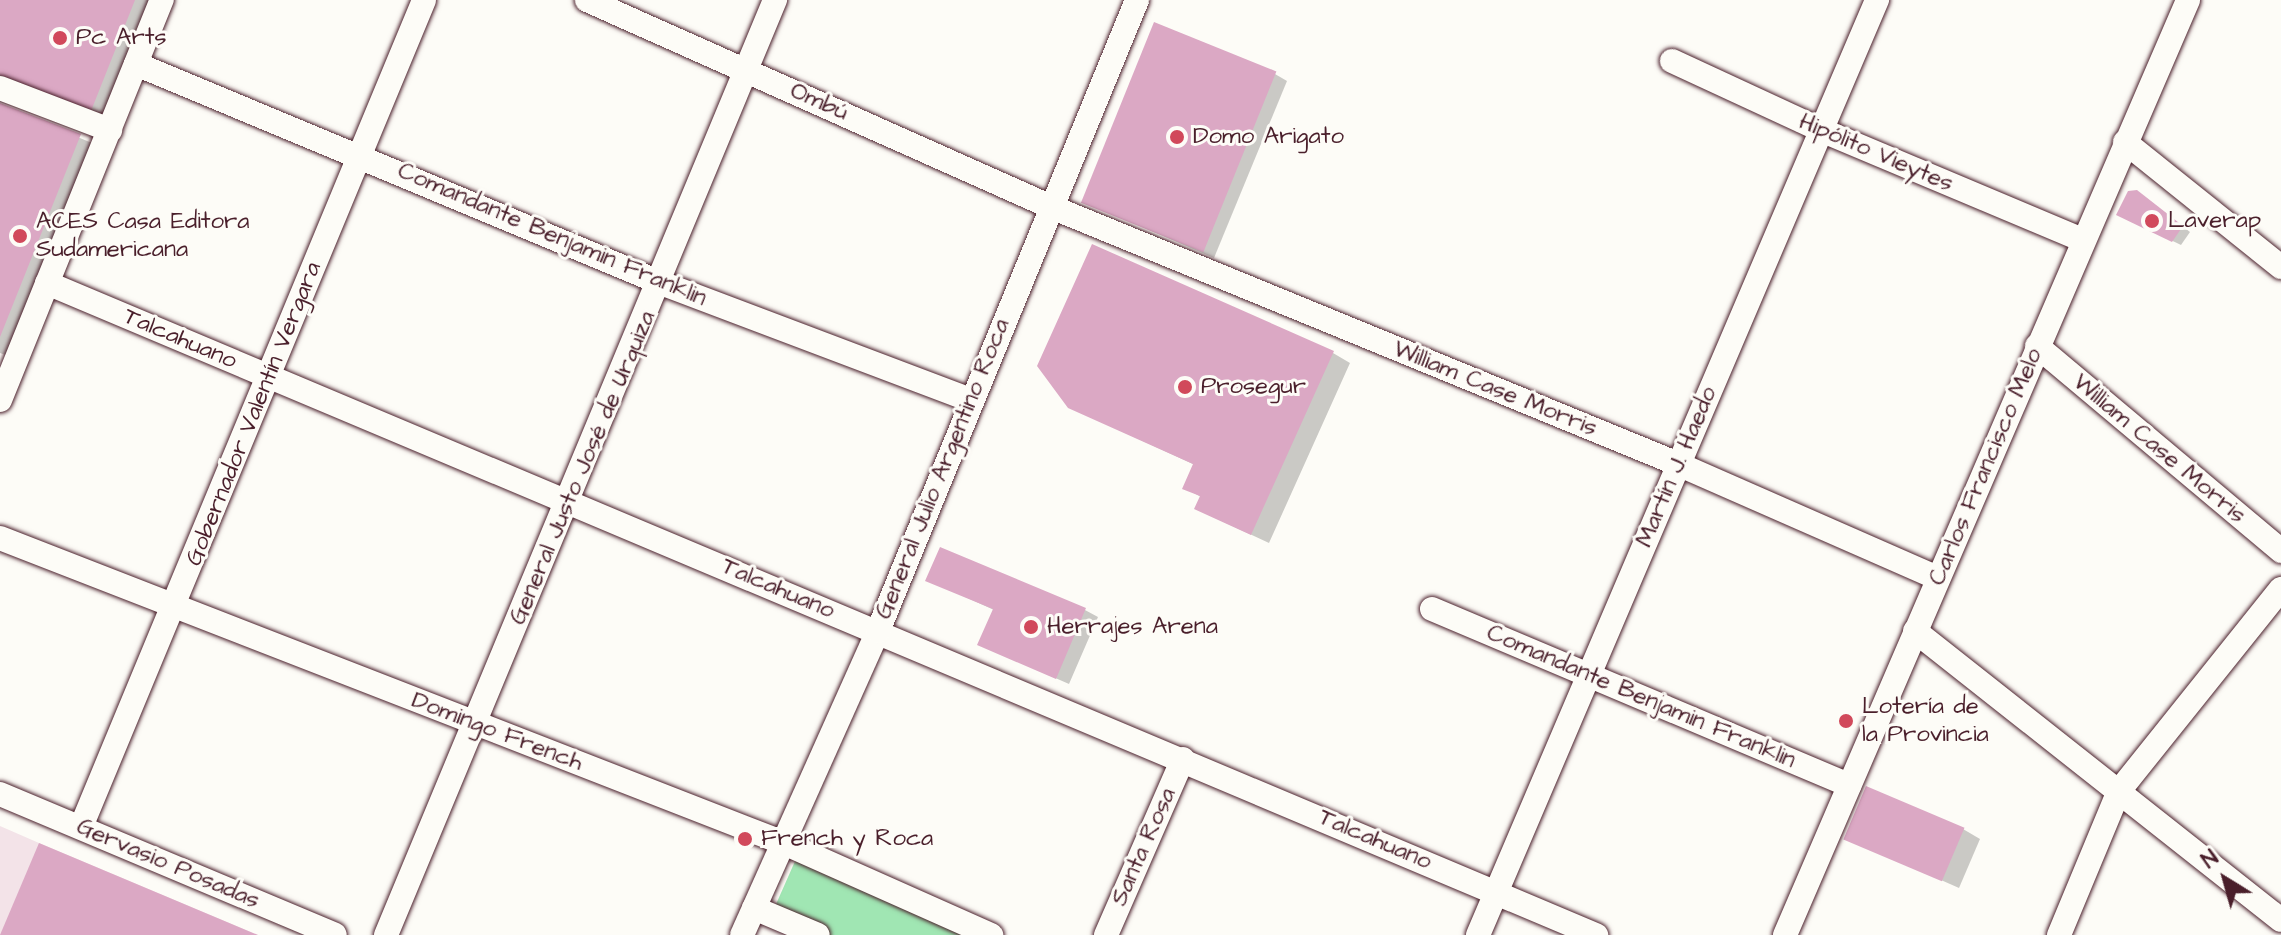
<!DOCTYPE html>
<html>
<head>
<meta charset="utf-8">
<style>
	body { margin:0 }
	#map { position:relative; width:2281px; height:935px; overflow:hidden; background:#fdfcf7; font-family:"Architects Daughter",sans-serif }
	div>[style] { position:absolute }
	.built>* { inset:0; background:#f3e3e8 }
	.green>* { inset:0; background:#a0e6b3 }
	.shadow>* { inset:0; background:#0003 }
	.building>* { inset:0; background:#dba8c4; transform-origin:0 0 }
	.roads { filter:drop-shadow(0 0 2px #4a1f2b) drop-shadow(0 0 2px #4a1f2b) }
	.minor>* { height:24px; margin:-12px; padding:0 12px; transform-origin:12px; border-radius:12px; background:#fdfcf7 }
	.dots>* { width:22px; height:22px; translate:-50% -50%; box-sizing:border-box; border:4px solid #fdfcf7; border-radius:50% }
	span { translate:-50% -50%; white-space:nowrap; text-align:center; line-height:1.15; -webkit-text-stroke:6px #fdfcf7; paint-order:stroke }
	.poi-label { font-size:24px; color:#4a1f2b }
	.left { translate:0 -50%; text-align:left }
	.street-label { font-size:24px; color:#4a1f2b }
	.north { position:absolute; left:2185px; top:839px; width:80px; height:80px; -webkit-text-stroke:6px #fdfcf7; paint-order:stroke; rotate:323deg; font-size:22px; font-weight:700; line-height:32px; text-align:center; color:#4a1f2b }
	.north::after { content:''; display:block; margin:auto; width:28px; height:36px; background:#4a1f2b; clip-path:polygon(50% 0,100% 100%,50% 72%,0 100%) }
</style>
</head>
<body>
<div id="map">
	<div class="built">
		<i style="clip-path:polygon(0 826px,39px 843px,258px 935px,0 935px)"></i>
	</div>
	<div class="green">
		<i style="clip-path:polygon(796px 859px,973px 935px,829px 935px,773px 911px)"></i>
	</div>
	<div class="shadow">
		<i style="clip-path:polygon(0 0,156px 0,109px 119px,0 76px)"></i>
		<i style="clip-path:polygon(1275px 74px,1287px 81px,1214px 258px,1082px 201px)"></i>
		<i style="clip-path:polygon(0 105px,92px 143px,8px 356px,0 353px)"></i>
		<i style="clip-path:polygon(2145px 197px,2190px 232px,2181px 245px,2127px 219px)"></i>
		<i style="clip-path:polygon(1333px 353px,1350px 363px,1269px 543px,1196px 509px,1201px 497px,1185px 488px,1195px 465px,1069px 407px)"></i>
		<i style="clip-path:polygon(928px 580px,1085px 610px,1098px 617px,1069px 684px,980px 645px,994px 610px)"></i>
		<i style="clip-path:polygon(1963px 829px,1980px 839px,1959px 888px,1846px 838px)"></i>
	</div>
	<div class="building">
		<i style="clip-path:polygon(0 0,135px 0,91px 111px,0 75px)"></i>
		<i style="left:1154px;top:22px;width:132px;height:195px;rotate:22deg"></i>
		<i style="clip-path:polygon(0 103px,81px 134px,0 337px)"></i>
		<i style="clip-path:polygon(2137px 190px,2183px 226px,2172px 242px,2116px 215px,2128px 191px)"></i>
		<i style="clip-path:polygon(1092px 244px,1334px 351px,1251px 535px,1194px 509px,1200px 496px,1182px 489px,1193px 464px,1068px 408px,1037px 366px)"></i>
		<i style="clip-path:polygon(940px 547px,1086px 608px,1056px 679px,977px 645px,993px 609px,925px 581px)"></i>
		<i style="left:1866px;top:786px;width:107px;height:58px;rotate:23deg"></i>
		<i style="clip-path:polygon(39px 843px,258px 935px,0 935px)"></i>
	</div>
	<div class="roads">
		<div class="minor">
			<i style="left:587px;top:0;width:506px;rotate:24.03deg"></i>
			<i style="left:1049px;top:206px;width:680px;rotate:22.3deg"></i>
			<i style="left:1678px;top:464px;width:284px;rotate:23.7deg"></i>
			<i style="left:1672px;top:61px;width:164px;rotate:24.8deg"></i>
			<i style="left:1821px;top:130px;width:284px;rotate:22.8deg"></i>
			<i style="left:136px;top:64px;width:569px;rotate:22.64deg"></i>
			<i style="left:661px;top:283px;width:331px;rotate:20.7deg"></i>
			<i style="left:0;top:88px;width:118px;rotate:20.9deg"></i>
			<i style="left:2125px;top:142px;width:200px;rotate:38.7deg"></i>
			<i style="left:47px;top:283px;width:1681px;rotate:22.83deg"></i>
			<i style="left:2037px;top:346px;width:319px;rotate:40deg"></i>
			<i style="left:0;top:400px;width:432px;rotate:-68deg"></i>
			<i style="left:0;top:538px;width:841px;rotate:21.26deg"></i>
			<i style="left:784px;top:843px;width:227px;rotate:24deg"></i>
			<i style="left:1432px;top:609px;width:453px;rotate:22.9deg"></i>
			<i style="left:1915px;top:631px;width:466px;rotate:38.3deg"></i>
			<i style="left:0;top:794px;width:363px;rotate:22.8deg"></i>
			<i style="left:81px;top:827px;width:895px;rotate:-67.47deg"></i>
			<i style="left:754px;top:908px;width:69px;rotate:22.9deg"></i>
			<i style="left:386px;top:935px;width:1013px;rotate:-67.41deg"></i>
			<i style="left:742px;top:935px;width:333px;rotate:-65.9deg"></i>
			<i style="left:878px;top:631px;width:682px;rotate:-67.68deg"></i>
			<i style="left:1106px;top:935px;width:192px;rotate:-66.4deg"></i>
			<i style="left:1478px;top:935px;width:1017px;rotate:-66.89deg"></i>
			<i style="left:1785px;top:935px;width:1018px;rotate:-66.68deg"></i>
			<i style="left:2059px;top:935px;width:156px;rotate:-67.4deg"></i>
			<i style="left:2119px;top:791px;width:259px;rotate:-51.3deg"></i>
		</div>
	</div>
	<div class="dots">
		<i style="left:60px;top:38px;background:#d1495b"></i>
		<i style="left:1177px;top:137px;background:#d1495b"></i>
		<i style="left:2152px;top:221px;background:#d1495b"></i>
		<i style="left:20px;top:236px;background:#d1495b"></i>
		<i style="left:1185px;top:387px;background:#d1495b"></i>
		<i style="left:1031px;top:627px;background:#d1495b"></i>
		<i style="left:1846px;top:721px;background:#d1495b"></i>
		<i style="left:745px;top:839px;background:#d1495b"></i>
	</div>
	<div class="poi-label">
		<span class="left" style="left:76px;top:38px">Pc Arts</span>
		<span class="left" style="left:1193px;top:137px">Domo Arigato</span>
		<span class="left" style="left:2168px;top:221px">Laverap</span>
		<span class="left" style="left:36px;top:236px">ACES Casa Editora<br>Sudamericana</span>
		<span class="left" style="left:1201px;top:387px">Prosegur</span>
		<span class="left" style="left:1047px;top:627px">Herrajes Arena</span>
		<span class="left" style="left:1862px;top:721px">Lotería de<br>la Provincia</span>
		<span class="left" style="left:761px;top:839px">French y Roca</span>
	</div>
	<div class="street-label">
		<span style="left:819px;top:102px;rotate:24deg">Ombú</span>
		<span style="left:1876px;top:153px;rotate:23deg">Hipólito Vieytes</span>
		<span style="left:552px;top:235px;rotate:23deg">Comandante Benjamin Franklin</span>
		<span style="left:180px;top:339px;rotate:23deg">Talcahuano</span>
		<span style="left:1495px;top:389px;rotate:22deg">William Case Morris</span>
		<span style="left:254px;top:414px;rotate:-68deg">Gobernador Valentín Vergara</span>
		<span style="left:2159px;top:449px;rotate:40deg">William Case Morris</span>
		<span style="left:1677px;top:467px;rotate:-67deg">Martín J. Haedo</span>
		<span style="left:1986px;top:467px;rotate:-67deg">Carlos Francisco Melo</span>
		<span style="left:583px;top:468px;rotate:-67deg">General Justo José de Urquiza</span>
		<span style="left:943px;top:469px;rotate:-68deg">General Julio Argentino Roca</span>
		<span style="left:778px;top:589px;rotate:23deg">Talcahuano</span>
		<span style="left:1641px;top:697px;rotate:23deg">Comandante Benjamin Franklin</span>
		<span style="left:497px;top:732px;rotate:21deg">Domingo French</span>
		<span style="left:1375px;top:840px;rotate:23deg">Talcahuano</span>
		<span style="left:1144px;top:847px;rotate:-66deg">Santa Rosa</span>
		<span style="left:168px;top:864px;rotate:23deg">Gervasio Posadas</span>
	</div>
	<div class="north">N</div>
</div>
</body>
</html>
